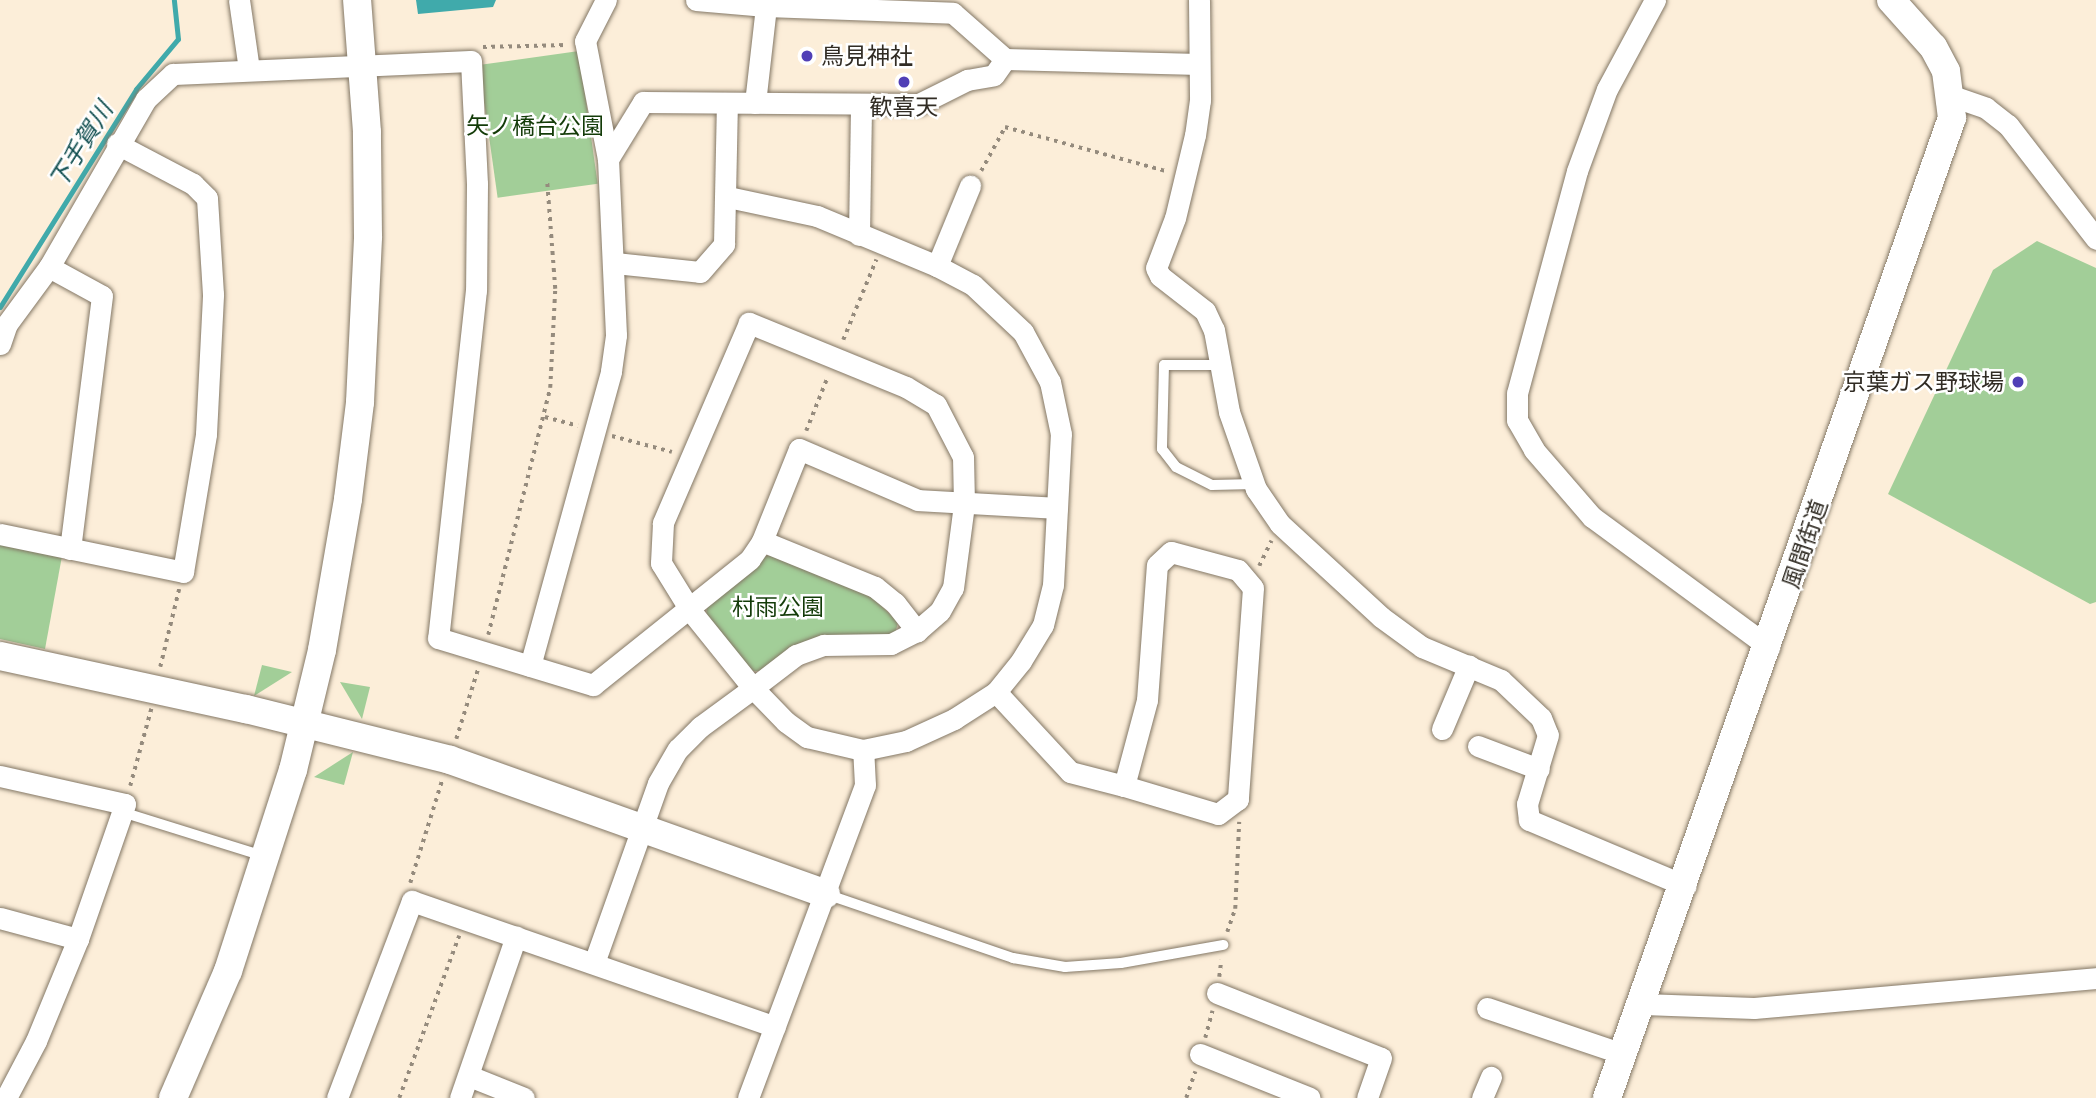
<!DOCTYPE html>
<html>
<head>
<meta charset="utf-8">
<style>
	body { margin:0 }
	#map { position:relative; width:2096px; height:1098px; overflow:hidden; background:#fceed9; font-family:"DM Sans","Noto Sans JP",sans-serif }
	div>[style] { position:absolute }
	.green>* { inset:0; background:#a2ce98; transform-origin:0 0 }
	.water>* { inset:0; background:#40aaab }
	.stream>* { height:5px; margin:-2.5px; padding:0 2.5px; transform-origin:2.5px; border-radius:2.5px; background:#40aaab }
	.path>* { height:3.5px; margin-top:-1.75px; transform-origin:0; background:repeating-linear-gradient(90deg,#958b7d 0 3.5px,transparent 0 8.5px) }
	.roads { filter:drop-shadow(0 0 2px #837765) drop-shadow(0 0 2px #837765) }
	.service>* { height:10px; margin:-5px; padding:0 5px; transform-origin:5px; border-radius:5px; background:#fff }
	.minor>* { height:21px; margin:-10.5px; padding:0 10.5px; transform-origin:10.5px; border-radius:10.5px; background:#fff }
	.tertiary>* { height:28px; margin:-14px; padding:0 14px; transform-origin:14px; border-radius:14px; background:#fff }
	.dots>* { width:19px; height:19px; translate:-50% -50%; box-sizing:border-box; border:4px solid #fff; border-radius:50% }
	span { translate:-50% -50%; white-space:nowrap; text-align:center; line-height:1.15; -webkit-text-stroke:5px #fff; paint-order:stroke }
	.poi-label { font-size:23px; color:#312c24 }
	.left { translate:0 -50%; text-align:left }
	.right { translate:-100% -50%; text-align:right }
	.park-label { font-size:23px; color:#133b08 }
	.street-label { font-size:23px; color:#312c24 }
	.water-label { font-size:24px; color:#104e4f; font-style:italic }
</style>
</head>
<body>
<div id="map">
	<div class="green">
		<i style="left:579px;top:51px;width:134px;height:101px;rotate:82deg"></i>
		<i style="clip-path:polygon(2037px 241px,2096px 268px,2096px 602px,2090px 604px,1888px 494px,1993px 270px)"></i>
		<i style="clip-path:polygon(0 543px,62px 556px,45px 649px,0 639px)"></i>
		<i style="clip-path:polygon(773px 554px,867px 592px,898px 622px,894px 639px,815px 644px,762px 671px,748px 671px,706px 622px,707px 606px,759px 558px)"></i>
		<i style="clip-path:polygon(262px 665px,292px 672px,254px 696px)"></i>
		<i style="clip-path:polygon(340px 682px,370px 687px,362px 719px)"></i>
		<i style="clip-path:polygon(353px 752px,344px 785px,314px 777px)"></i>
	</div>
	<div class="water">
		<i style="clip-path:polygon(416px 0,496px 0,493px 7px,418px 14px)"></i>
	</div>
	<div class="stream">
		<i style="left:0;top:307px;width:257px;rotate:-58deg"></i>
		<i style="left:136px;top:89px;width:65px;rotate:-50deg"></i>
		<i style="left:178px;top:39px;width:39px;rotate:-96deg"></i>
	</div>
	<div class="path">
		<i style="left:483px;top:47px;width:83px;rotate:-1.4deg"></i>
		<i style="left:981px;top:171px;width:50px;rotate:-61.4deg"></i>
		<i style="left:1005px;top:127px;width:167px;rotate:15.3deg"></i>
		<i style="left:843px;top:340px;width:87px;rotate:-67.6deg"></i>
		<i style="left:545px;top:417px;width:34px;rotate:15deg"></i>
		<i style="left:806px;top:431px;width:59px;rotate:-68.2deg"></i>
		<i style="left:612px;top:436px;width:62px;rotate:14.9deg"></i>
		<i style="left:1259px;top:566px;width:28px;rotate:-64deg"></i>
		<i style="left:488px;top:635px;width:255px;rotate:-75.9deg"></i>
		<i style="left:550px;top:388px;width:99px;rotate:-87.1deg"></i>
		<i style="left:555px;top:289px;width:106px;rotate:-94.3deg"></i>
		<i style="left:160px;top:667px;width:80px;rotate:-76.3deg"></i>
		<i style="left:456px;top:739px;width:73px;rotate:-72.6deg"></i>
		<i style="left:130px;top:786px;width:80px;rotate:-74.7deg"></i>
		<i style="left:410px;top:883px;width:108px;rotate:-72.7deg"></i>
		<i style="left:1227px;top:932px;width:24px;rotate:-71deg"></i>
		<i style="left:1235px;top:909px;width:87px;rotate:-87.4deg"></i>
		<i style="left:1219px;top:977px;width:17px;rotate:-83deg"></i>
		<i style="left:1205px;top:1038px;width:28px;rotate:-75deg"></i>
		<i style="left:399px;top:1098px;width:173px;rotate:-69.7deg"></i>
		<i style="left:1186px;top:1098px;width:28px;rotate:-71deg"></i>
	</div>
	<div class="roads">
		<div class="service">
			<i style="left:1221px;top:365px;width:57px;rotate:180deg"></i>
			<i style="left:1164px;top:365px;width:84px;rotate:91.4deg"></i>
			<i style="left:1162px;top:449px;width:23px;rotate:52deg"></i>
			<i style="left:1176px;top:467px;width:40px;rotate:26.6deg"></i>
			<i style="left:1212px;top:485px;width:43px;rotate:-1.3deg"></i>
			<i style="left:122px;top:812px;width:148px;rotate:17.3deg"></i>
			<i style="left:826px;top:894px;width:198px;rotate:18.9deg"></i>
			<i style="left:1013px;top:958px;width:53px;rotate:9.8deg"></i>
			<i style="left:1065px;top:967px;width:56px;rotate:-4.1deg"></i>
			<i style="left:1121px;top:963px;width:104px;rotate:-10deg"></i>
		</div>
		<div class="minor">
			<i style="left:239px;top:0;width:70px;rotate:81.8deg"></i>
			<i style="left:696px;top:0;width:70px;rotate:4.9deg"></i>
			<i style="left:1199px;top:0;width:100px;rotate:89.4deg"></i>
			<i style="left:1200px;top:100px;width:35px;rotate:98deg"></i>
			<i style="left:1195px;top:135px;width:85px;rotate:103.5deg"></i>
			<i style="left:1175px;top:218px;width:53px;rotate:110.8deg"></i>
			<i style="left:1156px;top:268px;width:9px;rotate:63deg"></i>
			<i style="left:1160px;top:276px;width:57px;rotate:37.9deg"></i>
			<i style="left:1205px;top:311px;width:21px;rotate:65deg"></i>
			<i style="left:1214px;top:330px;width:83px;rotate:79.6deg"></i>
			<i style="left:1229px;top:412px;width:82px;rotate:70.7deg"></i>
			<i style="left:1256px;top:489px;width:42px;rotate:55.6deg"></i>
			<i style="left:1280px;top:524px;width:137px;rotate:42.6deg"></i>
			<i style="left:1381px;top:617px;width:51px;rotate:36.2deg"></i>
			<i style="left:1422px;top:647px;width:86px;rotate:22.7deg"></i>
			<i style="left:1501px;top:680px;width:55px;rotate:43.5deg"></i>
			<i style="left:1541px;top:718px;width:18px;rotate:68deg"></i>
			<i style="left:1548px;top:735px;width:72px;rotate:106.9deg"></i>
			<i style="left:1527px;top:804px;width:16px;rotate:83deg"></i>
			<i style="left:1529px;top:820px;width:170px;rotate:22.8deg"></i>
			<i style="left:1655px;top:0;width:101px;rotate:118.3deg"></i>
			<i style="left:1607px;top:89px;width:87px;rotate:110.1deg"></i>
			<i style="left:1577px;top:171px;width:230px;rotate:105.1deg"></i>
			<i style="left:1517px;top:393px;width:27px;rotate:90deg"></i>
			<i style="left:1517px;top:420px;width:34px;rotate:60deg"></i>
			<i style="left:1534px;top:450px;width:89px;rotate:49.1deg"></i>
			<i style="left:1592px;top:517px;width:220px;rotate:36.3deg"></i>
			<i style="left:1952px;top:96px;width:36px;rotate:19deg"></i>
			<i style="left:1986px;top:108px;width:28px;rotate:38deg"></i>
			<i style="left:2008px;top:125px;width:144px;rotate:52.3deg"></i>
			<i style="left:755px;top:103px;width:98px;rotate:-83.5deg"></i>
			<i style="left:766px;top:6px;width:187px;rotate:2.1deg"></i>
			<i style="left:953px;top:13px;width:69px;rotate:41.5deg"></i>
			<i style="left:1005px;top:59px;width:194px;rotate:1.5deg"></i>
			<i style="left:608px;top:159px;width:67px;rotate:-58.4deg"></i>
			<i style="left:643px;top:102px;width:276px;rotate:0.4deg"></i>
			<i style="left:919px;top:104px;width:54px;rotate:-26.6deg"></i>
			<i style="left:967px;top:80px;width:27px;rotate:-10deg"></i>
			<i style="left:994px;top:75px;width:19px;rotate:-55deg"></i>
			<i style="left:859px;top:235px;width:131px;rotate:-89.1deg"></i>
			<i style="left:615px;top:263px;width:85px;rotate:6deg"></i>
			<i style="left:700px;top:272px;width:37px;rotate:-49deg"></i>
			<i style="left:724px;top:244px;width:141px;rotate:-88.8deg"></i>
			<i style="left:937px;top:266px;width:87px;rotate:-67.6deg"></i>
			<i style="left:49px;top:267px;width:60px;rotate:28.7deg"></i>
			<i style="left:102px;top:296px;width:255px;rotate:97.2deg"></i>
			<i style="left:0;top:344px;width:21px;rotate:-71deg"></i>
			<i style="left:7px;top:324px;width:71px;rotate:-53.6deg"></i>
			<i style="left:49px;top:267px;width:194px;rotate:-60deg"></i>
			<i style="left:146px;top:99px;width:37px;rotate:-43deg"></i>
			<i style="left:173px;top:74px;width:298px;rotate:-2.5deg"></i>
			<i style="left:471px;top:61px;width:123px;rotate:87.2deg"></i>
			<i style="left:477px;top:184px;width:106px;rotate:90.5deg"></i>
			<i style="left:476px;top:290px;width:350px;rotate:96.2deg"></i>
			<i style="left:438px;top:638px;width:162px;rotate:16.9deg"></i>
			<i style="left:593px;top:685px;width:201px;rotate:-38.7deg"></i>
			<i style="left:750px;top:559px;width:22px;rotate:-56deg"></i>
			<i style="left:762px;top:541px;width:99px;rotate:-68.1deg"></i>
			<i style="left:799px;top:449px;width:129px;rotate:23.2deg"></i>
			<i style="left:918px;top:500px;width:139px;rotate:3.3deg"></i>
			<i style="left:0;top:534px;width:187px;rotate:11.7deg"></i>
			<i style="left:183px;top:572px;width:140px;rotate:-80.5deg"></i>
			<i style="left:206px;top:434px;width:140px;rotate:-87.1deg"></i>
			<i style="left:213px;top:294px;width:96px;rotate:-93.6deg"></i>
			<i style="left:207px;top:198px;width:20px;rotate:-135deg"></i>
			<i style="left:193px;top:184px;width:86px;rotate:-152.2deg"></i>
			<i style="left:762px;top:541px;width:122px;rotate:22.2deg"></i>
			<i style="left:875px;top:587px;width:26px;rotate:39deg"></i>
			<i style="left:895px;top:603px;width:36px;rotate:52deg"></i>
			<i style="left:1171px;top:552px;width:69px;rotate:15deg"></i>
			<i style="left:1238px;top:570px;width:23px;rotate:50deg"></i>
			<i style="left:1253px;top:588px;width:212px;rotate:94.1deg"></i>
			<i style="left:1238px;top:799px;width:25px;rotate:143deg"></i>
			<i style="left:1218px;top:814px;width:98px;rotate:-163.4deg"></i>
			<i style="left:1124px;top:786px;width:89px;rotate:-75deg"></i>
			<i style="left:1147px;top:700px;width:135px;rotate:-85.8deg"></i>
			<i style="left:1157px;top:565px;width:19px;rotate:-43deg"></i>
			<i style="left:530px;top:666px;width:306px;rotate:-74.6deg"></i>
			<i style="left:611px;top:371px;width:36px;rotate:-82deg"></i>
			<i style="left:616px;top:335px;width:176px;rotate:-92.6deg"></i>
			<i style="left:608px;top:159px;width:120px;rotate:-101deg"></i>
			<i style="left:585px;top:41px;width:46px;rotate:-62.9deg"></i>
			<i style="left:996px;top:692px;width:109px;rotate:47.2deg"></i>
			<i style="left:1070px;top:772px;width:56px;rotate:14.5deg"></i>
			<i style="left:1442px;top:729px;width:69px;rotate:-67.1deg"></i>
			<i style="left:1478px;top:746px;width:65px;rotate:20.7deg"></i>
			<i style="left:0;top:776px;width:128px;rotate:12.6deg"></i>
			<i style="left:125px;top:804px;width:143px;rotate:109.2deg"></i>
			<i style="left:78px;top:939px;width:110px;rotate:112.4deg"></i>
			<i style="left:36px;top:1041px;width:64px;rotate:117.8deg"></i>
			<i style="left:0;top:918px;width:81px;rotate:15.1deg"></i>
			<i style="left:594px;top:963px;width:191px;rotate:-70.4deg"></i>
			<i style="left:658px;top:783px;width:39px;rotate:-60deg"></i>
			<i style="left:678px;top:749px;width:31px;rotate:-45deg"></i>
			<i style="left:700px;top:727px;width:66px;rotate:-36.3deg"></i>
			<i style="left:753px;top:688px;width:54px;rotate:-37.5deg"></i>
			<i style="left:796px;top:655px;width:30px;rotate:-20deg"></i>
			<i style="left:824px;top:645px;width:67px;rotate:-0.9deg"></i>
			<i style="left:891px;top:644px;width:29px;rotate:-27deg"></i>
			<i style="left:917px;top:631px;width:30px;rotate:-41deg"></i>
			<i style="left:940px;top:611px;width:26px;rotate:-61deg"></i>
			<i style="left:953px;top:588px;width:85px;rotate:-82.5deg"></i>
			<i style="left:964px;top:504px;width:47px;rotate:-91.2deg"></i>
			<i style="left:963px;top:457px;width:59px;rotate:-117.4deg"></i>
			<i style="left:936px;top:405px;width:35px;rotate:-149deg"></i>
			<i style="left:906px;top:387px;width:170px;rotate:-157.8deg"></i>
			<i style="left:749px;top:323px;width:218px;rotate:113.3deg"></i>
			<i style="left:663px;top:523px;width:40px;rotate:92.9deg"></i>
			<i style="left:661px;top:563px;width:55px;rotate:58.3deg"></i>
			<i style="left:690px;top:610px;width:100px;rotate:51.1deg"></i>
			<i style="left:753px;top:688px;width:47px;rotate:45.9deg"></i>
			<i style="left:786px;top:722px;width:26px;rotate:36deg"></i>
			<i style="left:807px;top:737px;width:57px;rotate:13.1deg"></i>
			<i style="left:863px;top:750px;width:44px;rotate:-11.8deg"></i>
			<i style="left:906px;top:741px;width:53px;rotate:-24.6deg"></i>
			<i style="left:954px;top:719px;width:50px;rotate:-32.7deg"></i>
			<i style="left:996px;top:692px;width:40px;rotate:-51deg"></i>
			<i style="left:1021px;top:661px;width:42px;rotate:-58.6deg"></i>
			<i style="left:1043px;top:625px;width:41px;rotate:-76deg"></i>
			<i style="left:1053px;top:585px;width:151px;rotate:-87deg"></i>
			<i style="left:1061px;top:434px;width:53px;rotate:-101.9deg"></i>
			<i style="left:1050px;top:382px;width:57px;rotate:-118.4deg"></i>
			<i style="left:1023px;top:332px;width:69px;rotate:-136.8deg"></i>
			<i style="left:973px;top:285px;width:41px;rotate:-152.2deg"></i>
			<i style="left:937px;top:266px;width:130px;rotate:-157.4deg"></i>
			<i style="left:817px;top:216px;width:91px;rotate:-167.9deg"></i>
			<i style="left:1217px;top:993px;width:176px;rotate:21.6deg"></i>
			<i style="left:1381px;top:1058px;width:42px;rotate:109.3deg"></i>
			<i style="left:1643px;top:1004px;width:111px;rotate:2.1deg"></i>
			<i style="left:1754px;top:1008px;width:343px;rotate:-5deg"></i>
			<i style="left:1487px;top:1008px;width:144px;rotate:18.7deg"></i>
			<i style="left:1200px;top:1054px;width:118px;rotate:21.8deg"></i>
			<i style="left:469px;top:1076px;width:59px;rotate:21.8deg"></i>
			<i style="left:337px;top:1098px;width:211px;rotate:-69.2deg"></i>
			<i style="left:412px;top:901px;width:384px;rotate:19.1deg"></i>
			<i style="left:460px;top:1098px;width:171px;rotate:-70.9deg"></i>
			<i style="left:748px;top:1098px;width:334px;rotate:-69.5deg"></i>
			<i style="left:865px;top:785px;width:35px;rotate:-93deg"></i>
			<i style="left:1482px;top:1098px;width:23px;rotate:-67deg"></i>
		</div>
		<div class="tertiary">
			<i style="left:0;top:656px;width:252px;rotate:12.2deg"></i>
			<i style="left:246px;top:709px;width:210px;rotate:14deg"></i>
			<i style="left:450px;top:760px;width:399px;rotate:19.6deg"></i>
			<i style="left:173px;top:1098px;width:138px;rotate:-66.6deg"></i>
			<i style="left:228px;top:971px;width:211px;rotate:-72.1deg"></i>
			<i style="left:293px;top:770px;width:123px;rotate:-76.4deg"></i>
			<i style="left:322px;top:650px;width:153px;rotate:-80.2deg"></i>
			<i style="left:348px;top:499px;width:98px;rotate:-82.9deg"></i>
			<i style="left:360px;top:402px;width:166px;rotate:-87.2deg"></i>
			<i style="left:368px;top:236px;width:104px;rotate:-90.6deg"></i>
			<i style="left:367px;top:132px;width:132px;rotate:-94.3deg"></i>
			<i style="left:1607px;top:1098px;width:1039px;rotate:-70.61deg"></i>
			<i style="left:1952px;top:118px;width:47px;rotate:-97.3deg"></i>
			<i style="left:1946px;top:71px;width:27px;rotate:-118deg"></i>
			<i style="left:1933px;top:47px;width:63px;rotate:-131.8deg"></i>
		</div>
	</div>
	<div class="dots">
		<i style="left:807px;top:56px;background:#503fb6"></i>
		<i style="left:904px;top:82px;background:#503fb6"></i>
		<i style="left:2018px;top:382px;background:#503fb6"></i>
	</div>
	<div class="poi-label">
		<span class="left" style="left:821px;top:56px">鳥見神社</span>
		<span style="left:904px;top:107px">歓喜天</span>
		<span class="right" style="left:2004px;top:382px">京葉ガス野球場</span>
	</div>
	<div class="park-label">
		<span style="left:535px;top:126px">矢ノ橋台公園</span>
		<span style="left:778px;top:607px">村雨公園</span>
	</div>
	<div class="street-label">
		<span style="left:1805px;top:544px;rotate:-71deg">風間街道</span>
	</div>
	<div class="water-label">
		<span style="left:81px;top:145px;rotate:-58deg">下手賀川</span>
	</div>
</div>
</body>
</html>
